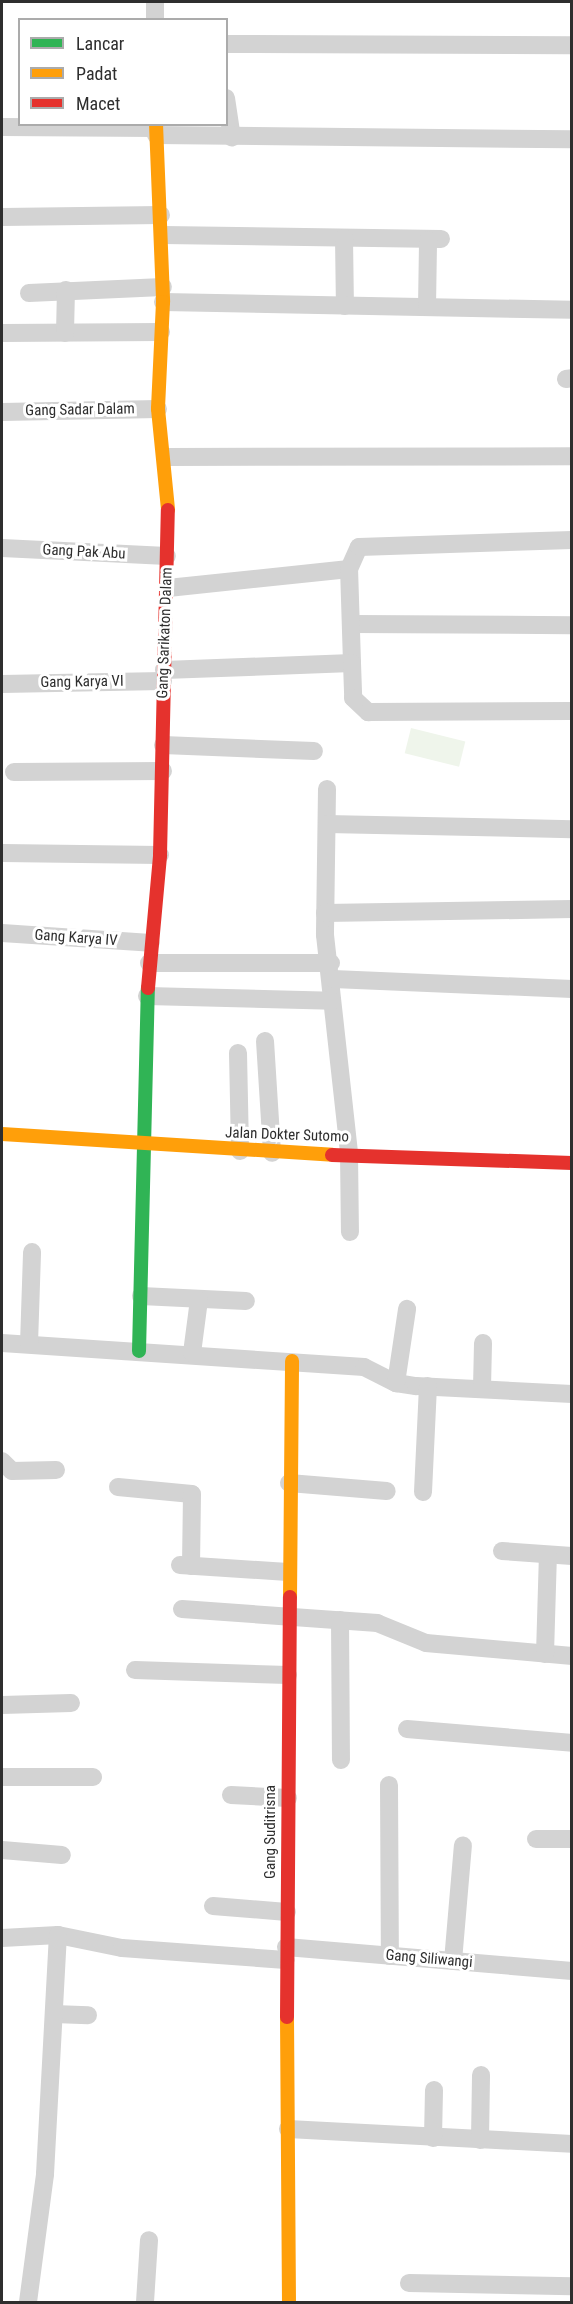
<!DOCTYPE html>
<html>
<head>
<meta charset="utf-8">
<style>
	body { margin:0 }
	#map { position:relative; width:573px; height:2304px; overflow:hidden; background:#fff; font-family:"Roboto Condensed",sans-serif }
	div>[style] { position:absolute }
	.green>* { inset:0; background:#eff5eb; transform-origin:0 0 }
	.street>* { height:18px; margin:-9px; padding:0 9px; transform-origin:9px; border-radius:9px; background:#d3d3d3 }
	.fast>* { height:14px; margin:-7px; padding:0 7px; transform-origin:7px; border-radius:7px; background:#30b455 }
	.slow>* { height:14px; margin:-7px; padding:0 7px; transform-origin:7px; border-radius:7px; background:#ff9f0a }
	.jam>* { height:14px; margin:-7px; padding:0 7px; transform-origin:7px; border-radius:7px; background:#e5322d }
	span { translate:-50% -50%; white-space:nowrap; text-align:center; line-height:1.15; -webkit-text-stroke:6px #fff; paint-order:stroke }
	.street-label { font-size:15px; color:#2e2e2e }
	.frame { position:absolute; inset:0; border:3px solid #2e2e2e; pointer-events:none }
	.legend { position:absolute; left:18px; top:18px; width:210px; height:108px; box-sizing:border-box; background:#fff; border:2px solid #ababab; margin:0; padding:8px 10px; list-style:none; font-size:18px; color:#2e2e2e }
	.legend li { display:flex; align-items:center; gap:12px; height:30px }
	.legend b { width:30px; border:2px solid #ababab }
</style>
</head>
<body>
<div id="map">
	<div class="green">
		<i style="left:411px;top:728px;width:56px;height:26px;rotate:14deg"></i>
	</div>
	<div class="street">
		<i style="left:155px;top:2px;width:18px;rotate:90deg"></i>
		<i style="left:226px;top:44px;width:346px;rotate:0.2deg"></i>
		<i style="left:226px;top:98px;width:40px;rotate:81.5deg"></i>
		<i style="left:2px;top:127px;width:154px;rotate:0.4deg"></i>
		<i style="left:156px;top:135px;width:416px;rotate:0.6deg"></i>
		<i style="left:2px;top:217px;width:159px;rotate:-0.7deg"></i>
		<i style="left:163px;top:235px;width:278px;rotate:0.8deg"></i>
		<i style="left:344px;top:238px;width:68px;rotate:89.2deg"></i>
		<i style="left:29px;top:293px;width:134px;rotate:-2.6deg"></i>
		<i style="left:163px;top:302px;width:409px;rotate:1.1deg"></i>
		<i style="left:427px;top:307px;width:67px;rotate:-89.1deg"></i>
		<i style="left:2px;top:333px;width:159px;rotate:-0.4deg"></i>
		<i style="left:65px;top:333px;width:43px;rotate:-88.7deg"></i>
		<i style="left:566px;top:379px;width:6px;rotate:-9deg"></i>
		<i style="left:2px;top:412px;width:156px;rotate:-1.1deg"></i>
		<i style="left:166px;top:457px;width:406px;rotate:-0.1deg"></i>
		<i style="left:2px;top:548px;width:165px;rotate:2.8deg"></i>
		<i style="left:168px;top:588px;width:182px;rotate:-6deg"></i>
		<i style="left:352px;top:624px;width:220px;rotate:0.3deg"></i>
		<i style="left:352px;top:663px;width:94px;rotate:-91.8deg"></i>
		<i style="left:349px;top:569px;width:24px;rotate:-66deg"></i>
		<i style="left:359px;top:547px;width:213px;rotate:-1.9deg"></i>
		<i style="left:164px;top:670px;width:188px;rotate:-2.1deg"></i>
		<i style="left:352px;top:663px;width:35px;rotate:88deg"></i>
		<i style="left:353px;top:698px;width:21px;rotate:43deg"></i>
		<i style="left:368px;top:712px;width:204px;rotate:-0.3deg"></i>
		<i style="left:2px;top:684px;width:161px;rotate:-1.1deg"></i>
		<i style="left:163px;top:745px;width:151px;rotate:2.3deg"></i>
		<i style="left:14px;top:772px;width:149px;rotate:-0.4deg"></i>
		<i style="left:327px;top:789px;width:146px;rotate:90.8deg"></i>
		<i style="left:325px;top:935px;width:220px;rotate:83.7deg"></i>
		<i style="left:349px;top:1154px;width:78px;rotate:89.3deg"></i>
		<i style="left:327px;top:824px;width:245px;rotate:1.2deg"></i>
		<i style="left:2px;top:853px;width:158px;rotate:0.7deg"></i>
		<i style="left:325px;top:913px;width:247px;rotate:-0.9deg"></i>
		<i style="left:2px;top:933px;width:149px;rotate:3.8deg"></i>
		<i style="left:149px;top:963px;width:182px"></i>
		<i style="left:333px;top:979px;width:239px;rotate:2.4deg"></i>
		<i style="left:147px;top:996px;width:185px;rotate:1.5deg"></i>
		<i style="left:265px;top:1041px;width:112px;rotate:86.4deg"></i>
		<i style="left:238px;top:1053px;width:98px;rotate:88.8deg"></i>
		<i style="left:141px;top:1296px;width:105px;rotate:2.7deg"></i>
		<i style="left:2px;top:1343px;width:363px;rotate:3.8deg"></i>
		<i style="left:364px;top:1367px;width:36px;rotate:27deg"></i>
		<i style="left:396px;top:1383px;width:20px;rotate:9deg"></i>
		<i style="left:416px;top:1386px;width:156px;rotate:2.9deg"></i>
		<i style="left:29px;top:1344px;width:92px;rotate:-88.1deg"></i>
		<i style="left:192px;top:1353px;width:53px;rotate:-82.5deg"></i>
		<i style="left:396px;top:1383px;width:75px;rotate:-81.5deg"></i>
		<i style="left:482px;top:1388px;width:45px;rotate:-88.7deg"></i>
		<i style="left:2px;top:1461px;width:14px;rotate:45deg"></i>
		<i style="left:12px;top:1471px;width:44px;rotate:-1.3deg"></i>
		<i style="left:289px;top:1483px;width:98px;rotate:4.7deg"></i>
		<i style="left:118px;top:1487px;width:74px;rotate:5.4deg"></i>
		<i style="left:192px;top:1494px;width:72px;rotate:90.8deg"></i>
		<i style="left:423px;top:1492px;width:106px;rotate:-87.3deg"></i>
		<i style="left:502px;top:1551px;width:70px;rotate:4.1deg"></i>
		<i style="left:180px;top:1565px;width:108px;rotate:3.7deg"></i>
		<i style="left:182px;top:1609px;width:196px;rotate:4.1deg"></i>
		<i style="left:377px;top:1623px;width:53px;rotate:22.2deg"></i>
		<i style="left:426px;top:1643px;width:147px;rotate:5.1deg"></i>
		<i style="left:340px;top:1620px;width:140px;rotate:89.6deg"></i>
		<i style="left:545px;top:1654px;width:99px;rotate:-88.3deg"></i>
		<i style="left:135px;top:1670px;width:153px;rotate:1.9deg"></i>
		<i style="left:2px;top:1705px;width:69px;rotate:-1.7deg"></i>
		<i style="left:407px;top:1729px;width:166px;rotate:4.8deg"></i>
		<i style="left:2px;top:1777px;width:91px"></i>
		<i style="left:389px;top:1785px;width:171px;rotate:89.7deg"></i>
		<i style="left:231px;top:1795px;width:57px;rotate:3deg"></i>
		<i style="left:536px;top:1839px;width:36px"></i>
		<i style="left:2px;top:1850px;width:60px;rotate:4.8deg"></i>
		<i style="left:213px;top:1906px;width:74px;rotate:4.6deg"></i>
		<i style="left:2px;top:1938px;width:56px;rotate:-3.1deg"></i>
		<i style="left:58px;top:1935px;width:65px;rotate:11.5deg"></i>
		<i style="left:122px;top:1948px;width:164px;rotate:4.2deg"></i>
		<i style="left:286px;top:1947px;width:287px;rotate:4.8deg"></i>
		<i style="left:453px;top:1961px;width:116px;rotate:-85.1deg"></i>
		<i style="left:54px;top:2014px;width:34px;rotate:2deg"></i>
		<i style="left:288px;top:2129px;width:284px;rotate:3deg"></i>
		<i style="left:433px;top:2138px;width:48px;rotate:-88.8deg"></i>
		<i style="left:480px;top:2140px;width:65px;rotate:-89.1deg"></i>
		<i style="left:409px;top:2283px;width:163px;rotate:1.1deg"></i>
		<i style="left:28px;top:2302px;width:129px;rotate:-82.4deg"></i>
		<i style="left:45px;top:2174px;width:239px;rotate:-86.9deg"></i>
		<i style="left:145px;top:2302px;width:62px;rotate:-86.3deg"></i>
	</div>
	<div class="fast">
		<i style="left:139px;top:1351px;width:363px;rotate:-88.6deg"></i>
	</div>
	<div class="slow">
		<i style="left:156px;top:124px;width:178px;rotate:87.7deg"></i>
		<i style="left:163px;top:302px;width:107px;rotate:92.7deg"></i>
		<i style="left:158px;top:409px;width:101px;rotate:84.3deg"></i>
		<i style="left:2px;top:1134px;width:331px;rotate:3.6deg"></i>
		<i style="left:290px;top:1597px;width:236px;rotate:-89.5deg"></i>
		<i style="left:287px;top:2017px;width:285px;rotate:89.6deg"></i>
	</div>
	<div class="jam">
		<i style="left:148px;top:988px;width:134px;rotate:-84.8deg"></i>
		<i style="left:160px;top:855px;width:345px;rotate:-88.7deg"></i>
		<i style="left:332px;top:1155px;width:240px;rotate:1.9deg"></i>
		<i style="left:287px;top:2017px;width:420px;rotate:-89.6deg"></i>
	</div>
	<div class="street-label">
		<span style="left:80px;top:410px;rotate:-1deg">Gang Sadar Dalam</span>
		<span style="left:84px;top:552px;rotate:3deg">Gang Pak Abu</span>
		<span style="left:165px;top:633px;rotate:-88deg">Gang Sarikaton Dalam</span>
		<span style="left:82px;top:682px;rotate:-1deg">Gang Karya VI</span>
		<span style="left:76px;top:938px;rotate:4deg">Gang Karya IV</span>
		<span style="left:287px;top:1135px;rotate:2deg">Jalan Dokter Sutomo</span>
		<span style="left:271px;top:1832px;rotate:-90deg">Gang Suditrisna</span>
		<span style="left:429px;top:1959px;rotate:5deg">Gang Siliwangi</span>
	</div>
	<div class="frame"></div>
	<ul class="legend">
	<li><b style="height:8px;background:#30b455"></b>Lancar</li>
	<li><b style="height:8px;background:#ff9f0a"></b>Padat</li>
	<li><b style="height:8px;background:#e5322d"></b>Macet</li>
	</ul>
</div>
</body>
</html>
